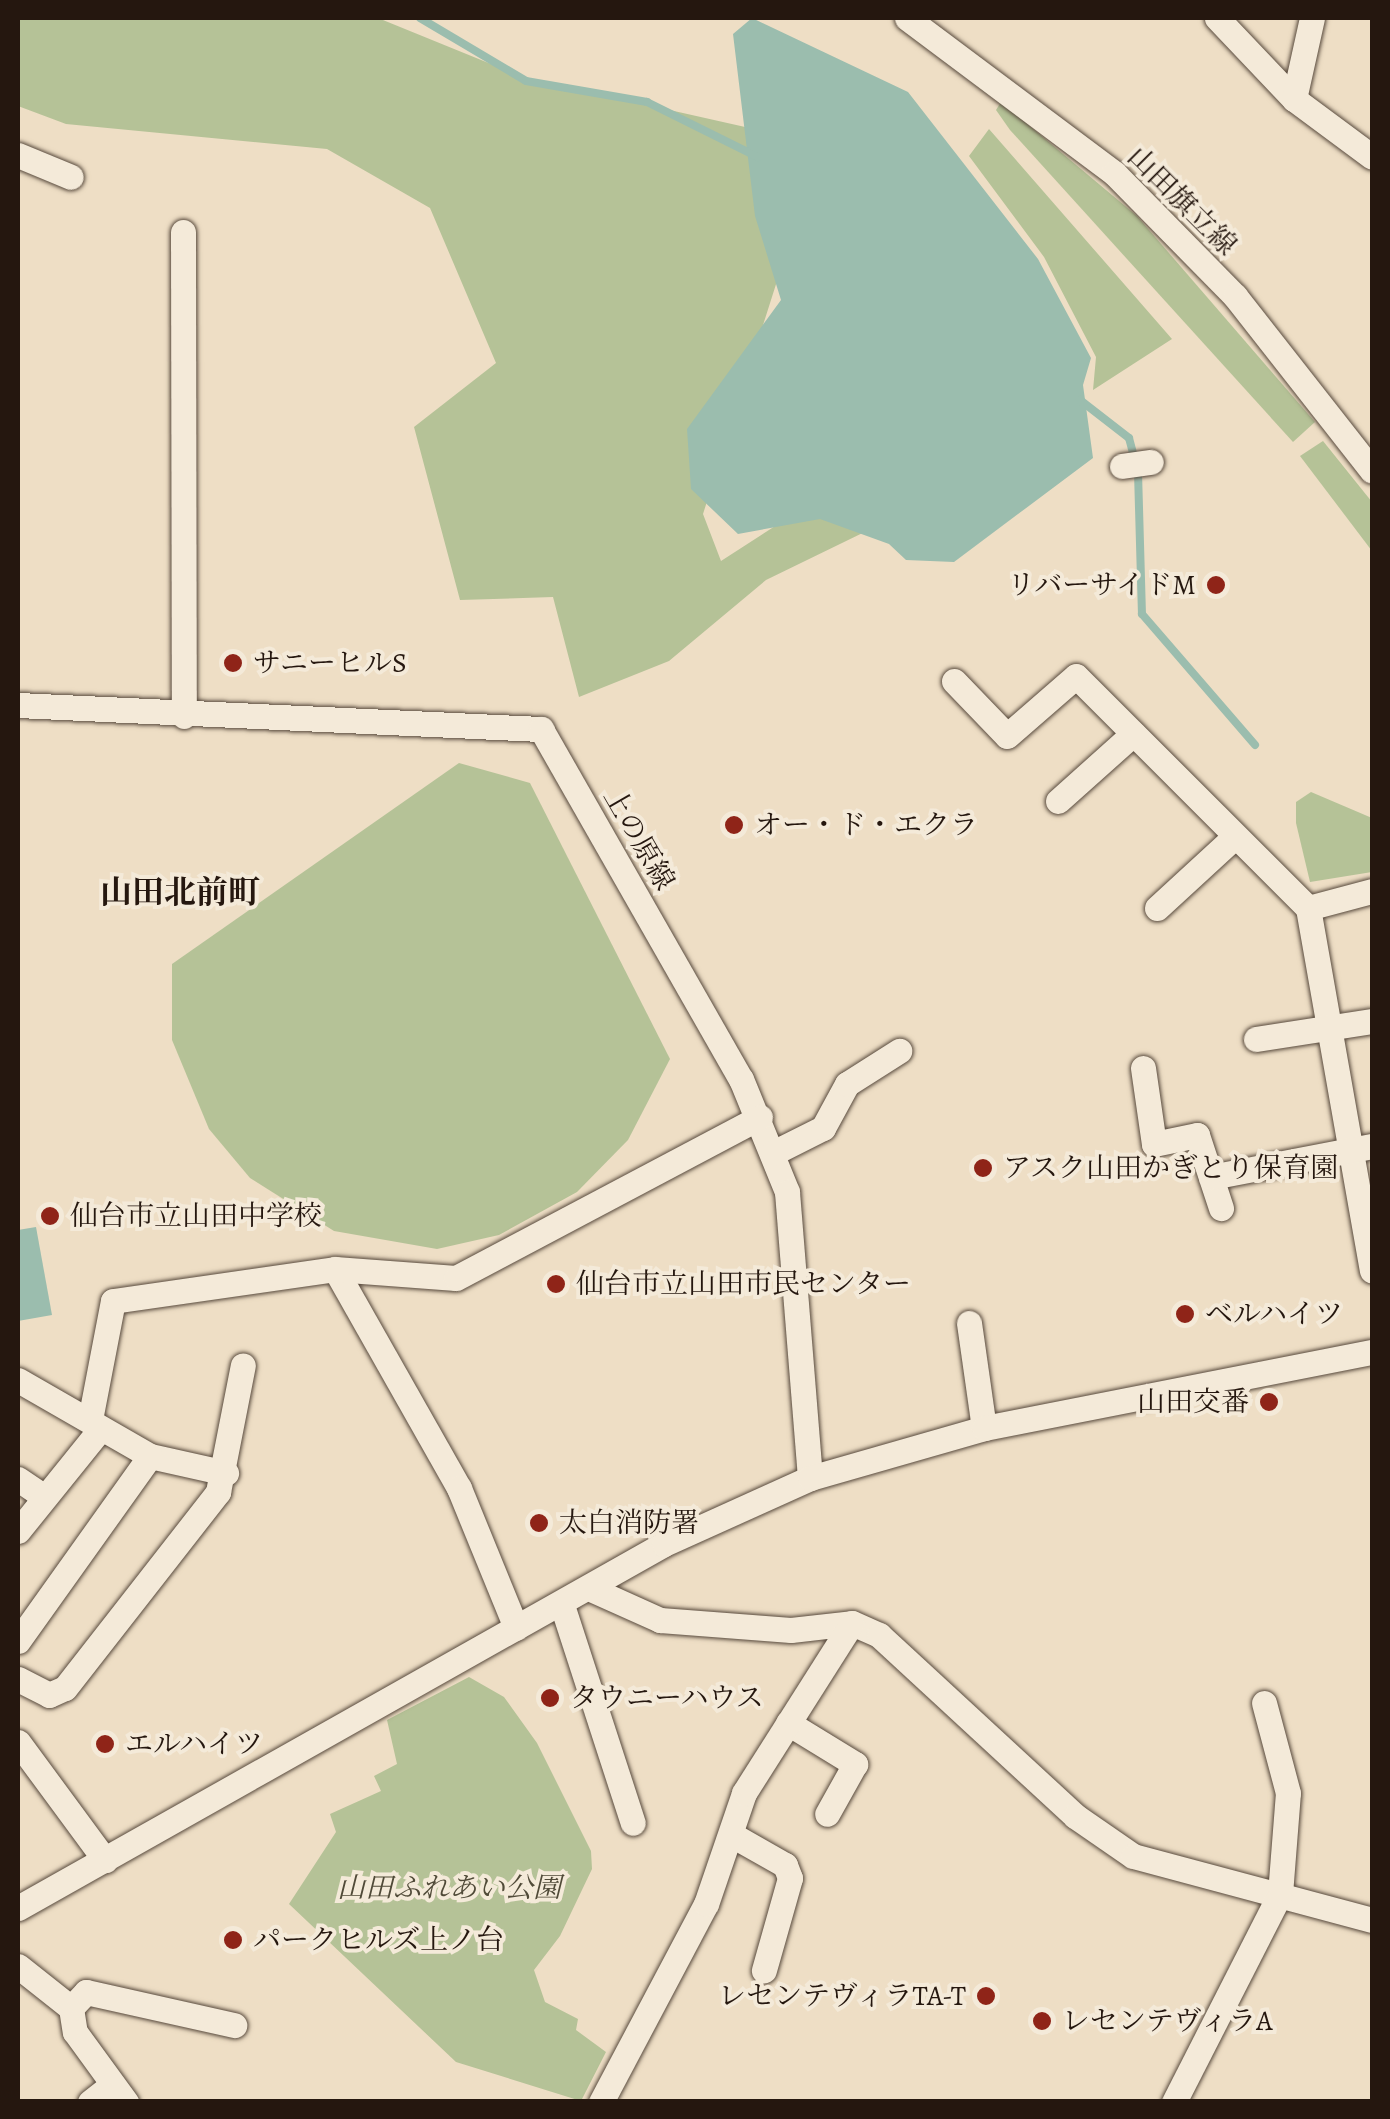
<!DOCTYPE html>
<html>
<head>
<meta charset="utf-8">
<style>
	body { margin:0 }
	#map { position:relative; width:1390px; height:2119px; overflow:hidden; background:#eedec5; font-family:Alegreya,"Noto Serif JP",serif }
	div>[style] { position:absolute }
	.green>* { inset:0; background:#b5c297 }
	.water>* { inset:0; background:#9bbdae }
	.stream>* { height:8px; margin:-4px; padding:0 4px; transform-origin:4px; border-radius:4px; background:#9bbdae }
	.roads { filter:drop-shadow(0 0 2px #57493c) drop-shadow(0 0 2px #57493c) }
	.minor>* { height:25px; margin:-12.5px; padding:0 12.5px; transform-origin:12.5px; border-radius:12.5px; background:#f4ead9 }
	.dots>* { width:28px; height:28px; translate:-50% -50%; box-sizing:border-box; border:5px solid #f4ead9; border-radius:50% }
	span { translate:-50% -50%; white-space:nowrap; text-align:center; line-height:1.15; -webkit-text-stroke:8px #f4ead9; paint-order:stroke }
	.street-label { font-size:28px; color:#25170f }
	.poi-label { font-size:28px; color:#25170f }
	.right { translate:-100% -50%; text-align:right }
	.left { translate:0 -50%; text-align:left }
	.park-label { font-size:28px; color:#504a38; font-style:italic }
	.quarter-label { font-size:32px; color:#25170f; font-weight:700 }
	.frame { position:absolute; inset:0; border:20px solid #25170f; pointer-events:none }
</style>
</head>
<body>
<div id="map">
	<div class="green">
		<i style="clip-path:polygon(18px 18px,378px 18px,523px 77px,781px 135px,785px 256px,703px 514px,721px 561px,837px 486px,879px 525px,766px 580px,669px 661px,579px 697px,553px 597px,460px 600px,414px 427px,496px 363px,430px 208px,327px 149px,66px 124px,18px 106px)"></i>
		<i style="clip-path:polygon(1001px 102px,1137px 216px,1315px 422px,1293px 442px,1010px 130px,996px 110px)"></i>
		<i style="clip-path:polygon(989px 129px,1172px 339px,1093px 390px,1096px 357px,1044px 257px,969px 156px)"></i>
		<i style="clip-path:polygon(1323px 441px,1372px 502px,1372px 551px,1300px 456px)"></i>
		<i style="clip-path:polygon(459px 763px,530px 783px,670px 1059px,628px 1140px,577px 1192px,499px 1235px,437px 1249px,334px 1231px,250px 1178px,209px 1129px,172px 1040px,172px 964px)"></i>
		<i style="clip-path:polygon(1311px 792px,1372px 818px,1372px 872px,1310px 882px,1296px 823px,1296px 802px)"></i>
		<i style="clip-path:polygon(469px 1677px,504px 1697px,537px 1743px,591px 1851px,592px 1869px,560px 1936px,534px 1970px,545px 2002px,578px 2019px,576px 2030px,606px 2052px,581px 2101px,456px 2062px,289px 1904px,336px 1832px,330px 1814px,381px 1791px,374px 1776px,397px 1764px,387px 1720px)"></i>
	</div>
	<div class="water">
		<i style="clip-path:polygon(752px 18px,908px 92px,1038px 259px,1091px 358px,1083px 385px,1093px 458px,954px 562px,906px 560px,889px 544px,820px 519px,738px 534px,691px 489px,687px 429px,781px 300px,755px 216px,733px 34px)"></i>
		<i style="clip-path:polygon(36px 1227px,52px 1315px,18px 1321px,18px 1230px)"></i>
	</div>
	<div class="stream">
		<i style="left:420px;top:18px;width:123px;rotate:30.7deg"></i>
		<i style="left:526px;top:81px;width:123px;rotate:9.8deg"></i>
		<i style="left:647px;top:102px;width:124px;rotate:26.4deg"></i>
		<i style="left:1080px;top:400px;width:62px;rotate:37.8deg"></i>
		<i style="left:1129px;top:438px;width:24px;rotate:75deg"></i>
		<i style="left:1138px;top:472px;width:142px;rotate:88.4deg"></i>
		<i style="left:1142px;top:614px;width:173px;rotate:49.2deg"></i>
	</div>
	<div class="roads">
		<div class="minor">
			<i style="left:907px;top:18px;width:259px;rotate:36.8deg"></i>
			<i style="left:1114px;top:173px;width:173px;rotate:45.5deg"></i>
			<i style="left:1235px;top:296px;width:222px;rotate:51.9deg"></i>
			<i style="left:1217px;top:18px;width:112px;rotate:46.5deg"></i>
			<i style="left:1294px;top:99px;width:97px;rotate:36.6deg"></i>
			<i style="left:1294px;top:99px;width:83px;rotate:-77.5deg"></i>
			<i style="left:18px;top:155px;width:57px;rotate:22.5deg"></i>
			<i style="left:183px;top:232px;width:484px;rotate:89.9deg"></i>
			<i style="left:1122px;top:466px;width:29px;rotate:-8deg"></i>
			<i style="left:954px;top:681px;width:76px;rotate:46.1deg"></i>
			<i style="left:1007px;top:736px;width:91px;rotate:-41deg"></i>
			<i style="left:1076px;top:676px;width:328px;rotate:45deg"></i>
			<i style="left:1308px;top:908px;width:368px;rotate:80deg"></i>
			<i style="left:18px;top:705px;width:524px;rotate:2.63deg"></i>
			<i style="left:541px;top:729px;width:403px;rotate:60.3deg"></i>
			<i style="left:741px;top:1079px;width:122px;rotate:67.8deg"></i>
			<i style="left:787px;top:1192px;width:287px;rotate:85.4deg"></i>
			<i style="left:1058px;top:801px;width:101px;rotate:-41.8deg"></i>
			<i style="left:1157px;top:908px;width:102px;rotate:-42.6deg"></i>
			<i style="left:1308px;top:908px;width:66px;rotate:-14.9deg"></i>
			<i style="left:1256px;top:1039px;width:117px;rotate:-8.8deg"></i>
			<i style="left:1143px;top:1068px;width:77px;rotate:81.8deg"></i>
			<i style="left:1154px;top:1144px;width:44px;rotate:-11.8deg"></i>
			<i style="left:1197px;top:1135px;width:77px;rotate:71.8deg"></i>
			<i style="left:773px;top:1153px;width:56px;rotate:-26.6deg"></i>
			<i style="left:823px;top:1128px;width:50px;rotate:-61.4deg"></i>
			<i style="left:847px;top:1084px;width:62px;rotate:-32.4deg"></i>
			<i style="left:1211px;top:1177px;width:164px;rotate:-10.9deg"></i>
			<i style="left:335px;top:1269px;width:252px;rotate:60.5deg"></i>
			<i style="left:459px;top:1488px;width:151px;rotate:67.8deg"></i>
			<i style="left:969px;top:1323px;width:106px;rotate:81.9deg"></i>
			<i style="left:18px;top:1380px;width:152px;rotate:29.9deg"></i>
			<i style="left:150px;top:1456px;width:78px;rotate:12.6deg"></i>
			<i style="left:90px;top:1420px;width:121px;rotate:-79.1deg"></i>
			<i style="left:113px;top:1301px;width:224px;rotate:-8.2deg"></i>
			<i style="left:335px;top:1269px;width:121px;rotate:4.3deg"></i>
			<i style="left:456px;top:1278px;width:344px;rotate:-27.9deg"></i>
			<i style="left:18px;top:1479px;width:30px;rotate:34deg"></i>
			<i style="left:18px;top:1531px;width:132px;rotate:-51.1deg"></i>
			<i style="left:591px;top:1589px;width:76px;rotate:24.2deg"></i>
			<i style="left:660px;top:1620px;width:131px;rotate:4.4deg"></i>
			<i style="left:791px;top:1630px;width:61px;rotate:-6.5deg"></i>
			<i style="left:852px;top:1623px;width:30px;rotate:24deg"></i>
			<i style="left:879px;top:1635px;width:267px;rotate:42.7deg"></i>
			<i style="left:1075px;top:1816px;width:70px;rotate:34.6deg"></i>
			<i style="left:1133px;top:1856px;width:247px;rotate:15deg"></i>
			<i style="left:562px;top:1605px;width:229px;rotate:72deg"></i>
			<i style="left:18px;top:1641px;width:227px;rotate:-54.5deg"></i>
			<i style="left:18px;top:1679px;width:35px;rotate:27deg"></i>
			<i style="left:49px;top:1695px;width:17px;rotate:-24deg"></i>
			<i style="left:65px;top:1688px;width:249px;rotate:-52deg"></i>
			<i style="left:218px;top:1492px;width:129px;rotate:-78.9deg"></i>
			<i style="left:788px;top:1723px;width:79px;rotate:31.5deg"></i>
			<i style="left:855px;top:1764px;width:57px;rotate:119.2deg"></i>
			<i style="left:18px;top:1742px;width:147px;rotate:53.6deg"></i>
			<i style="left:732px;top:1835px;width:61px;rotate:29.5deg"></i>
			<i style="left:785px;top:1865px;width:14px;rotate:69deg"></i>
			<i style="left:790px;top:1878px;width:96px;rotate:105.8deg"></i>
			<i style="left:18px;top:1908px;width:741px;rotate:-29.4deg"></i>
			<i style="left:664px;top:1544px;width:160px;rotate:-24.3deg"></i>
			<i style="left:810px;top:1478px;width:181px;rotate:-16deg"></i>
			<i style="left:984px;top:1428px;width:395px;rotate:-11.1deg"></i>
			<i style="left:18px;top:1966px;width:68px;rotate:38.4deg"></i>
			<i style="left:71px;top:2008px;width:24px;rotate:81deg"></i>
			<i style="left:75px;top:2032px;width:87px;rotate:53.9deg"></i>
			<i style="left:71px;top:2008px;width:22px;rotate:-47deg"></i>
			<i style="left:86px;top:1992px;width:152px;rotate:12.6deg"></i>
			<i style="left:90px;top:2102px;width:28px;rotate:-38deg"></i>
			<i style="left:601px;top:2102px;width:224px;rotate:-62.1deg"></i>
			<i style="left:706px;top:1904px;width:117px;rotate:-71.1deg"></i>
			<i style="left:744px;top:1793px;width:201px;rotate:-57.6deg"></i>
			<i style="left:1174px;top:2102px;width:233px;rotate:-63deg"></i>
			<i style="left:1280px;top:1894px;width:101px;rotate:-85.5deg"></i>
			<i style="left:1288px;top:1793px;width:93px;rotate:-104.9deg"></i>
		</div>
	</div>
	<div class="dots">
		<i style="left:1216px;top:585px;background:#8f2418"></i>
		<i style="left:233px;top:663px;background:#8f2418"></i>
		<i style="left:734px;top:825px;background:#8f2418"></i>
		<i style="left:983px;top:1168px;background:#8f2418"></i>
		<i style="left:50px;top:1216px;background:#8f2418"></i>
		<i style="left:556px;top:1284px;background:#8f2418"></i>
		<i style="left:1185px;top:1314px;background:#8f2418"></i>
		<i style="left:1269px;top:1402px;background:#8f2418"></i>
		<i style="left:539px;top:1523px;background:#8f2418"></i>
		<i style="left:550px;top:1698px;background:#8f2418"></i>
		<i style="left:105px;top:1744px;background:#8f2418"></i>
		<i style="left:233px;top:1940px;background:#8f2418"></i>
		<i style="left:986px;top:1996px;background:#8f2418"></i>
		<i style="left:1042px;top:2021px;background:#8f2418"></i>
	</div>
	<div class="street-label">
		<span style="left:1182px;top:201px;rotate:45deg">山田旗立線</span>
		<span style="left:639px;top:839px;rotate:60deg">上の原線</span>
	</div>
	<div class="poi-label">
		<span class="right" style="left:1196px;top:585px">リバーサイドM</span>
		<span class="left" style="left:253px;top:663px">サニーヒルS</span>
		<span class="left" style="left:754px;top:825px">オー・ド・エクラ</span>
		<span class="left" style="left:1003px;top:1168px">アスク山田かぎとり保育園</span>
		<span class="left" style="left:70px;top:1216px">仙台市立山田中学校</span>
		<span class="left" style="left:576px;top:1284px">仙台市立山田市民センター</span>
		<span class="left" style="left:1205px;top:1314px">ベルハイツ</span>
		<span class="right" style="left:1249px;top:1402px">山田交番</span>
		<span class="left" style="left:559px;top:1523px">太白消防署</span>
		<span class="left" style="left:570px;top:1698px">タウニーハウス</span>
		<span class="left" style="left:125px;top:1744px">エルハイツ</span>
		<span class="left" style="left:253px;top:1940px">パークヒルズ上ノ台</span>
		<span class="right" style="left:966px;top:1996px">レセンテヴィラTA-T</span>
		<span class="left" style="left:1062px;top:2021px">レセンテヴィラA</span>
	</div>
	<div class="park-label">
		<span style="left:449px;top:1888px">山田ふれあい公園</span>
	</div>
	<div class="quarter-label">
		<span style="left:180px;top:892px">山田北前町</span>
	</div>
	<div class="frame"></div>
</div>
</body>
</html>
